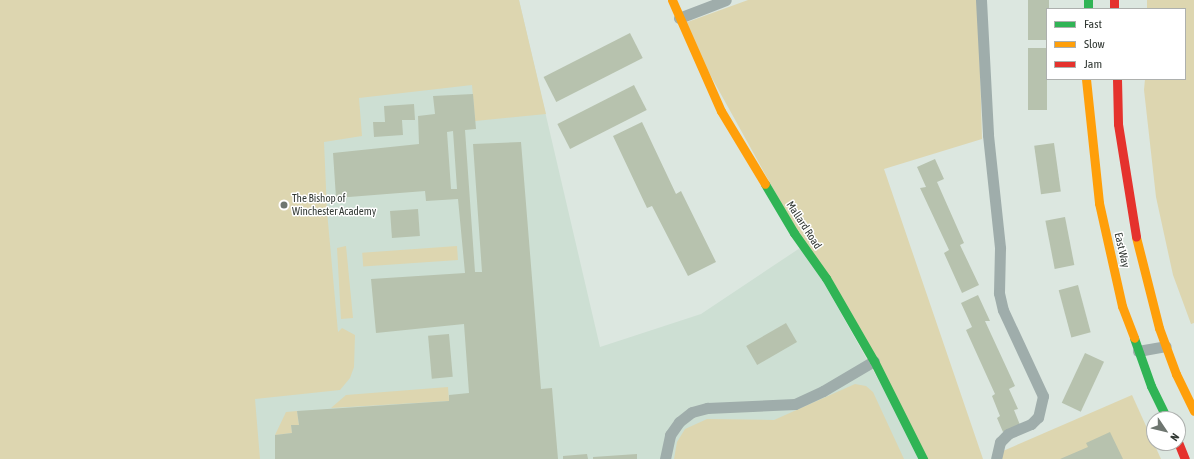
<!DOCTYPE html>
<html>
<head>
<meta charset="utf-8">
<style>
	body { margin:0 }
	#map { position:relative; width:1194px; height:459px; overflow:hidden; background:#dce7e0; font-family:"Asap Condensed",sans-serif }
	div>[style] { position:absolute }
	.built>* { inset:0; background:#cddfd3 }
	.green>* { inset:0; background:#ddd6b0; transform-origin:0 0 }
	.building>* { inset:0; background:#b7c2ae; transform-origin:0 0 }
	.lane>* { height:11px; margin:-5.5px; padding:0 5.5px; transform-origin:5.5px; border-radius:5.5px; background:#9fadab }
	.fast>* { height:9px; margin:-4.5px; padding:0 4.5px; transform-origin:4.5px; border-radius:4.5px; background:#30b455 }
	.slow>* { height:9px; margin:-4.5px; padding:0 4.5px; transform-origin:4.5px; border-radius:4.5px; background:#ff9f0a }
	.jam>* { height:9px; margin:-4.5px; padding:0 4.5px; transform-origin:4.5px; border-radius:4.5px; background:#e5322d }
	.dots>* { width:11px; height:11px; translate:-50% -50%; box-sizing:border-box; border:2px solid #fff; border-radius:50% }
	span { translate:-50% -50%; white-space:nowrap; text-align:center; line-height:1.15; -webkit-text-stroke:3px #fff; paint-order:stroke }
	.poi-label { font-size:11px; color:#323934 }
	.left { translate:0 -50%; text-align:left }
	.street-label { font-size:11px; color:#323934 }
	.legend { position:absolute; left:1046px; top:8px; width:140px; height:72px; box-sizing:border-box; background:#fff; border:1px solid #adb0ae; margin:0; padding:5px 7px; list-style:none; font-size:12px; color:#323934 }
	.legend li { display:flex; align-items:center; gap:8px; height:20px }
	.legend b { width:20px; border:1px solid #adb0ae }
	.north { position:absolute; left:1146px; top:411px; width:40px; height:40px; box-sizing:border-box; background:#fff; border:1px solid #adb0ae; border-radius:50%; rotate:125deg; font-size:11px; font-weight:700; line-height:16px; text-align:center; color:#323934 }
	.north::after { content:''; display:block; margin:auto; width:14px; height:18px; background:#6e7670; clip-path:polygon(50% 0,100% 100%,50% 72%,0 100%) }
</style>
</head>
<body>
<div id="map">
	<div class="built">
		<i style="clip-path:polygon(249px 0,519px 0,600px 347px,701px 314px,803px 246px,923px 459px,0 459px,0 165px)"></i>
	</div>
	<div class="green">
		<i style="clip-path:polygon(0 0,519px 0,546px 114px,475px 121px,472px 85px,359px 98px,362px 136px,324px 142px,327px 211px,338px 332px,342px 328px,355px 335px,354px 367px,350px 378px,340px 390px,255px 399px,260px 459px,0 459px)"></i>
		<i style="clip-path:polygon(748px 0,978px 0,982px 139px,884px 169px,983px 459px,923px 459px,682px 24px)"></i>
		<i style="clip-path:polygon(1147px 0,1194px 0,1194px 323px,1191px 324px,1173px 275px,1156px 197px,1144px 90px,1145px 79px,1185px 79px,1185px 9px,1147px 9px)"></i>
		<i style="clip-path:polygon(346px 246px,353px 318px,341px 319px,337px 248px)"></i>
		<i style="left:457px;top:246px;width:14px;height:95px;rotate:86deg"></i>
		<i style="clip-path:polygon(855px 384px,866px 386px,873px 392px,904px 459px,674px 459px,677px 442px,685px 429px,707px 419px,774px 420px)"></i>
		<i style="clip-path:polygon(448px 387px,449px 401px,331px 408px,346px 395px)"></i>
		<i style="clip-path:polygon(1132px 395px,1161px 459px,996px 459px,996px 454px)"></i>
		<i style="clip-path:polygon(297px 411px,299px 425px,291px 425px,292px 433px,275px 435px,286px 412px)"></i>
	</div>
	<div class="building">
		<i style="left:1028px;top:0;width:21px;height:40px"></i>
		<i style="left:630px;top:33px;width:28px;height:97px;rotate:63deg"></i>
		<i style="left:1028px;top:48px;width:19px;height:62px"></i>
		<i style="left:634px;top:85px;width:28px;height:86px;rotate:63deg"></i>
		<i style="clip-path:polygon(evenodd,473px 94px,476px 129px,465px 130px,475px 272px,482px 272px,473px 144px,521px 142px,541px 389px,552px 388px,558px 459px,275px 459px,275px 435px,292px 433px,291px 425px,299px 425px,297px 411px,449px 401px,449px 395px,469px 393px,464px 324px,376px 333px,371px 279px,465px 273px,458px 199px,426px 201px,425px 191px,336px 198px,333px 153px,419px 144px,418px 116px,435px 114px,433px 96px,473px 94px,453px 131px,457px 189px,451px 189px,447px 132px,453px 131px)"></i>
		<i style="clip-path:polygon(414px 104px,415px 120px,402px 120px,403px 135px,374px 137px,373px 122px,385px 122px,384px 106px)"></i>
		<i style="clip-path:polygon(642px 122px,676px 194px,681px 191px,716px 262px,688px 276px,652px 206px,647px 208px,613px 136px)"></i>
		<i style="left:1054px;top:143px;width:49px;height:20px;rotate:82deg"></i>
		<i style="clip-path:polygon(935px 159px,944px 179px,937px 182px,964px 243px,960px 245px,979px 285px,962px 293px,944px 253px,949px 250px,920px 188px,926px 187px,917px 167px)"></i>
		<i style="left:418px;top:209px;width:27px;height:28px;rotate:86deg"></i>
		<i style="left:1065px;top:217px;width:49px;height:20px;rotate:79deg"></i>
		<i style="left:1078px;top:285px;width:49px;height:20px;rotate:75deg"></i>
		<i style="clip-path:polygon(978px 295px,990px 321px,985px 321px,1015px 386px,1009px 389px,1018px 409px,1014px 410px,1020px 425px,1003px 432px,997px 418px,1000px 416px,992px 396px,995px 394px,966px 330px,972px 327px,961px 303px)"></i>
		<i style="left:786px;top:323px;width:22px;height:46px;rotate:60deg"></i>
		<i style="left:449px;top:334px;width:43px;height:21px;rotate:85deg"></i>
		<i style="left:1085px;top:353px;width:21px;height:55px;rotate:25deg"></i>
		<i style="clip-path:polygon(1110px 432px,1123px 459px,1060px 459px,1088px 447px,1086px 443px)"></i>
		<i style="clip-path:polygon(587px 454px,588px 459px,563px 459px,563px 456px)"></i>
		<i style="clip-path:polygon(637px 454px,637px 459px,593px 459px,593px 457px)"></i>
	</div>
	<div class="lane">
		<i style="left:981px;top:0;width:135px;rotate:87deg"></i>
		<i style="left:988px;top:135px;width:114px;rotate:83.9deg"></i>
		<i style="left:1000px;top:248px;width:45px;rotate:91.3deg"></i>
		<i style="left:999px;top:293px;width:17px;rotate:77deg"></i>
		<i style="left:1003px;top:310px;width:95px;rotate:65.1deg"></i>
		<i style="left:1043px;top:396px;width:22px;rotate:103deg"></i>
		<i style="left:1038px;top:417px;width:10px;rotate:135deg"></i>
		<i style="left:1031px;top:424px;width:25px;rotate:157deg"></i>
		<i style="left:1008px;top:434px;width:11px;rotate:135deg"></i>
		<i style="left:1000px;top:442px;width:17px;rotate:103deg"></i>
		<i style="left:679px;top:18px;width:50px;rotate:-21deg"></i>
		<i style="left:1138px;top:351px;width:28px;rotate:-10deg"></i>
		<i style="left:665px;top:459px;width:25px;rotate:-78deg"></i>
		<i style="left:670px;top:435px;width:16px;rotate:-55deg"></i>
		<i style="left:679px;top:422px;width:16px;rotate:-38deg"></i>
		<i style="left:692px;top:412px;width:16px;rotate:-15deg"></i>
		<i style="left:707px;top:408px;width:88px;rotate:-2.6deg"></i>
		<i style="left:795px;top:404px;width:31px;rotate:-25deg"></i>
		<i style="left:823px;top:391px;width:59px;rotate:-30.5deg"></i>
	</div>
	<div class="fast">
		<i style="left:1088px;top:0;width:9px;rotate:90deg"></i>
		<i style="left:765px;top:184px;width:57px;rotate:59.4deg"></i>
		<i style="left:794px;top:233px;width:55px;rotate:54.6deg"></i>
		<i style="left:826px;top:278px;width:96px;rotate:60deg"></i>
		<i style="left:874px;top:361px;width:110px;rotate:63.4deg"></i>
		<i style="left:1134px;top:338px;width:51px;rotate:70.5deg"></i>
		<i style="left:1151px;top:386px;width:37px;rotate:64deg"></i>
	</div>
	<div class="slow">
		<i style="left:672px;top:0;width:121px;rotate:66.2deg"></i>
		<i style="left:721px;top:111px;width:85px;rotate:58.9deg"></i>
		<i style="left:1086px;top:79px;width:125px;rotate:84deg"></i>
		<i style="left:1099px;top:203px;width:106px;rotate:77.4deg"></i>
		<i style="left:1122px;top:306px;width:34px;rotate:69deg"></i>
		<i style="left:1136px;top:237px;width:94px;rotate:75.8deg"></i>
		<i style="left:1159px;top:328px;width:49px;rotate:69.7deg"></i>
		<i style="left:1176px;top:374px;width:41px;rotate:64.1deg"></i>
	</div>
	<div class="jam">
		<i style="left:1114px;top:0;width:9px;rotate:90deg"></i>
		<i style="left:1117px;top:79px;width:45px;rotate:88.7deg"></i>
		<i style="left:1118px;top:124px;width:114px;rotate:80.9deg"></i>
		<i style="left:1178px;top:442px;width:18px;rotate:68deg"></i>
	</div>
	<div class="dots">
		<i style="left:284px;top:205px;background:#6e7670"></i>
	</div>
	<div class="poi-label">
		<span class="left" style="left:292px;top:205px">The Bishop of<br>Winchester Academy</span>
	</div>
	<div class="street-label">
		<span style="left:804px;top:225px;rotate:57deg">Mallard Road</span>
		<span style="left:1122px;top:250px;rotate:77deg">East Way</span>
	</div>
	<ul class="legend">
	<li><b style="height:5px;background:#30b455"></b>Fast</li>
	<li><b style="height:5px;background:#ff9f0a"></b>Slow</li>
	<li><b style="height:5px;background:#e5322d"></b>Jam</li>
	</ul>
	<div class="north">N</div>
</div>
</body>
</html>
